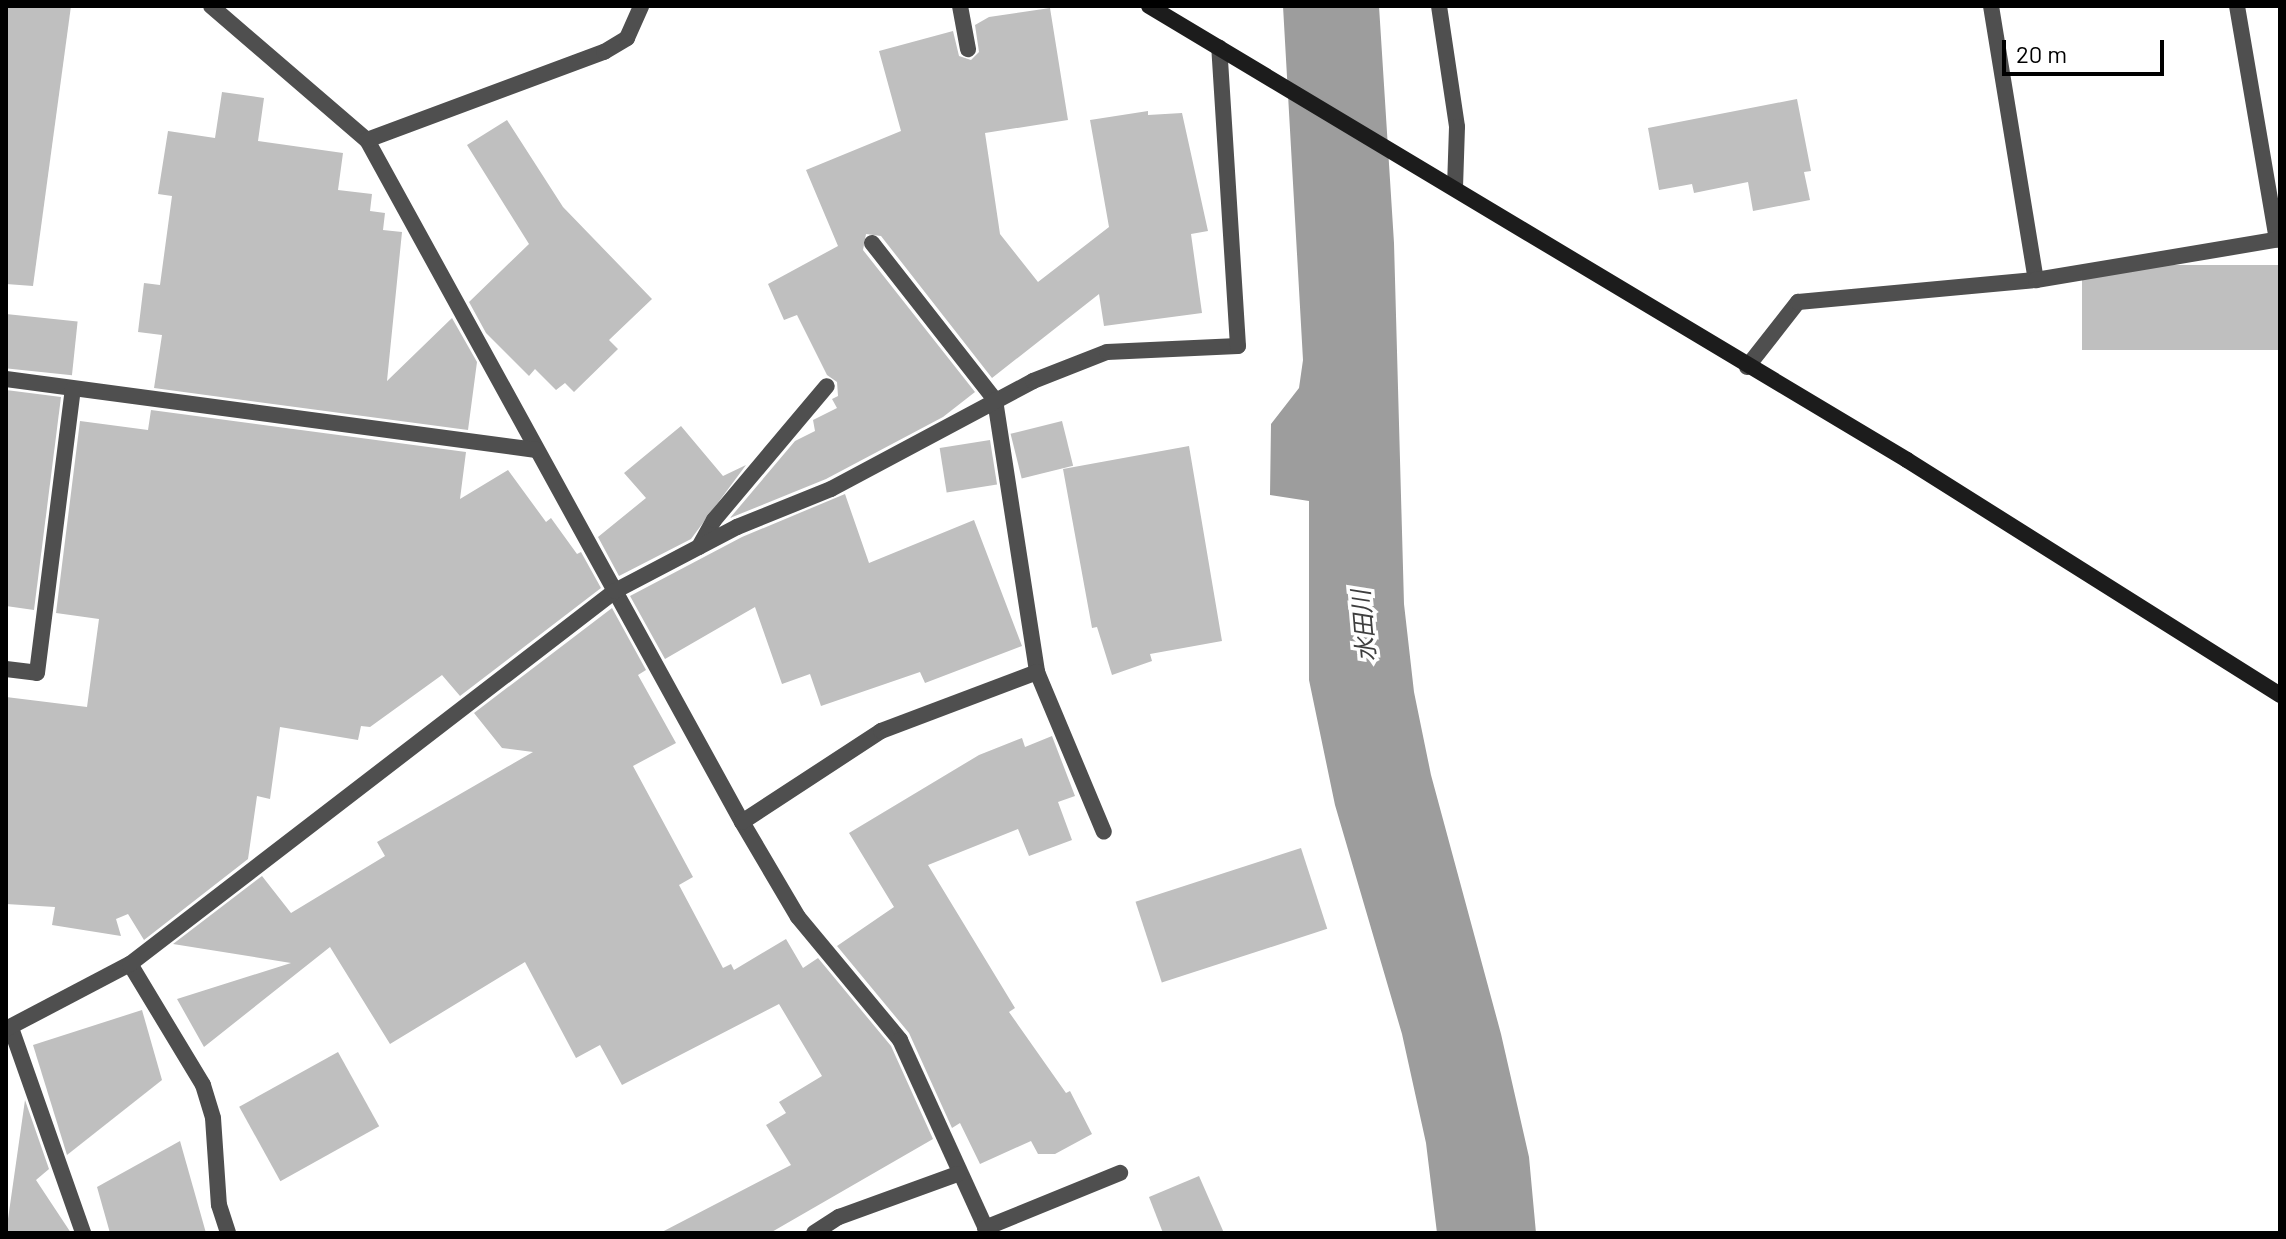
<!DOCTYPE html>
<html>
<head>
<meta charset="utf-8">
<style>
	body { margin:0 }
	#map { position:relative; width:2286px; height:1239px; overflow:hidden; background:#fff; font-family:Barlow,"Noto Sans JP",sans-serif }
	div>[style] { position:absolute }
	.water>* { inset:0; background:#9d9d9d }
	.building>* { inset:0; background:#bfbfbf; transform-origin:0 0 }
	.street>* { height:16px; margin:-8px; padding:0 8px; transform-origin:8px; border-radius:8px; background:#4f4f4f }
	.secondary>* { height:16px; margin:-8px; padding:0 8px; transform-origin:8px; border-radius:8px; background:#1c1c1c }
	span { translate:-50% -50%; white-space:nowrap; text-align:center; line-height:1.15; -webkit-text-stroke:7px #fff; paint-order:stroke }
	.water-label { font-size:24px; color:#3e3e3e; font-style:italic }
	.frame { position:absolute; inset:0; border:8px solid #000; pointer-events:none }
	.scale { position:absolute; left:2002px; top:40px; width:162px; height:36px; box-sizing:border-box; border:4px solid #000; border-top:0; padding-left:10px; font-size:24px; line-height:28px; white-space:nowrap; color:#000; -webkit-text-stroke:6px #fff; paint-order:stroke }
</style>
</head>
<body>
<div id="map">
	<div class="water">
		<i style="clip-path:polygon(1283px 6px,1379px 6px,1394px 243px,1404px 604px,1414px 692px,1431px 775px,1501px 1034px,1529px 1157px,1536px 1233px,1437px 1233px,1426px 1143px,1402px 1034px,1335px 805px,1309px 680px,1309px 501px,1270px 495px,1271px 424px,1299px 388px,1303px 360px)"></i>
	</div>
	<div class="building">
		<i style="clip-path:polygon(6px 6px,71px 6px,33px 286px,6px 284px)"></i>
		<i style="clip-path:polygon(1050px 8px,1068px 120px,985px 133px,1000px 234px,1038px 282px,1109px 227px,1090px 120px,1148px 111px,1148px 115px,1182px 113px,1208px 231px,1191px 234px,1202px 313px,1104px 326px,1099px 294px,992px 378px,881px 236px,866px 234px,863px 250px,975px 392px,943px 417px,826px 479px,730px 518px,795px 441px,815px 431px,813px 420px,837px 408px,832px 399px,838px 396px,837px 382px,827px 375px,797px 315px,784px 320px,768px 284px,838px 246px,806px 170px,901px 131px,879px 51px,953px 31px,959px 56px,971px 60px,979px 52px,975px 25px,989px 17px)"></i>
		<i style="clip-path:polygon(222px 92px,264px 98px,258px 141px,343px 153px,338px 190px,372px 194px,370px 211px,385px 213px,383px 230px,402px 232px,387px 381px,452px 318px,477px 362px,468px 430px,154px 388px,162px 335px,138px 332px,144px 283px,160px 285px,172px 196px,158px 194px,168px 131px,215px 138px)"></i>
		<i style="clip-path:polygon(1797px 99px,1811px 171px,1804px 172px,1810px 200px,1753px 211px,1748px 182px,1694px 193px,1692px 184px,1659px 190px,1648px 128px)"></i>
		<i style="clip-path:polygon(507px 120px,563px 207px,652px 299px,609px 340px,618px 349px,574px 392px,565px 383px,556px 390px,535px 369px,529px 376px,486px 333px,469px 302px,529px 244px,467px 145px)"></i>
		<i style="left:2280px;top:265px;width:85px;height:198px;rotate:90deg"></i>
		<i style="left:6px;top:314px;width:72px;height:54px;rotate:6deg"></i>
		<i style="clip-path:polygon(6px 390px,61px 397px,34px 610px,6px 606px)"></i>
		<i style="clip-path:polygon(151px 410px,466px 452px,460px 499px,508px 470px,546px 522px,551px 518px,577px 554px,581px 552px,601px 588px,460px 696px,442px 675px,370px 727px,361px 726px,358px 740px,280px 727px,270px 799px,257px 796px,248px 859px,144px 940px,128px 914px,116px 919px,121px 936px,52px 925px,55px 907px,6px 904px,6px 697px,87px 707px,99px 619px,56px 613px,80px 421px,148px 430px)"></i>
		<i style="left:1062px;top:421px;width:46px;height:53px;rotate:76deg"></i>
		<i style="clip-path:polygon(681px 426px,723px 476px,746px 465px,691px 539px,619px 576px,598px 537px,646px 498px,624px 473px)"></i>
		<i style="left:990px;top:440px;width:45px;height:51px;rotate:81deg"></i>
		<i style="clip-path:polygon(1189px 446px,1222px 641px,1150px 654px,1152px 661px,1112px 675px,1097px 627px,1092px 628px,1063px 469px)"></i>
		<i style="clip-path:polygon(845px 494px,869px 563px,974px 520px,1022px 646px,925px 683px,920px 672px,821px 706px,810px 674px,782px 684px,755px 607px,665px 659px,630px 596px,742px 537px)"></i>
		<i style="clip-path:polygon(612px 608px,646px 670px,638px 675px,676px 743px,633px 766px,693px 877px,679px 885px,723px 968px,731px 964px,734px 970px,786px 939px,803px 968px,818px 958px,891px 1046px,933px 1139px,770px 1233px,660px 1233px,791px 1165px,766px 1125px,786px 1113px,779px 1102px,822px 1076px,779px 1004px,622px 1085px,600px 1045px,576px 1058px,525px 962px,390px 1044px,330px 947px,204px 1047px,177px 999px,291px 963px,173px 944px,262px 876px,291px 913px,385px 856px,377px 842px,533px 752px,502px 748px,474px 713px)"></i>
		<i style="clip-path:polygon(1052px 736px,1075px 796px,1058px 802px,1072px 840px,1029px 856px,1018px 829px,928px 865px,1015px 1008px,1009px 1012px,1066px 1093px,1070px 1091px,1092px 1134px,1055px 1154px,1038px 1154px,1031px 1141px,980px 1164px,960px 1123px,952px 1128px,909px 1033px,837px 946px,894px 907px,849px 833px,979px 755px,1022px 738px,1025px 747px)"></i>
		<i style="left:1301px;top:848px;width:85px;height:174px;rotate:72deg"></i>
		<i style="clip-path:polygon(142px 1010px,162px 1080px,67px 1155px,33px 1045px)"></i>
		<i style="left:338px;top:1052px;width:85px;height:113px;rotate:61deg"></i>
		<i style="clip-path:polygon(25px 1100px,49px 1169px,36px 1180px,71px 1233px,6px 1233px)"></i>
		<i style="clip-path:polygon(180px 1141px,206px 1233px,110px 1233px,97px 1187px)"></i>
		<i style="clip-path:polygon(1199px 1176px,1224px 1233px,1163px 1233px,1149px 1197px)"></i>
	</div>
	<div class="street">
		<i style="left:211px;top:6px;width:206px;rotate:40.7deg"></i>
		<i style="left:367px;top:140px;width:778px;rotate:61.2deg"></i>
		<i style="left:742px;top:822px;width:110px;rotate:59.5deg"></i>
		<i style="left:798px;top:917px;width:160px;rotate:50.3deg"></i>
		<i style="left:900px;top:1040px;width:212px;rotate:65.5deg"></i>
		<i style="left:960px;top:6px;width:44px;rotate:79.5deg"></i>
		<i style="left:1439px;top:6px;width:122px;rotate:81.5deg"></i>
		<i style="left:1457px;top:127px;width:59px;rotate:91.9deg"></i>
		<i style="left:1991px;top:6px;width:278px;rotate:80.7deg"></i>
		<i style="left:2237px;top:6px;width:237px;rotate:80.3deg"></i>
		<i style="left:367px;top:140px;width:253px;rotate:-20.4deg"></i>
		<i style="left:604px;top:52px;width:27px;rotate:-31deg"></i>
		<i style="left:627px;top:38px;width:35px;rotate:-66deg"></i>
		<i style="left:872px;top:243px;width:199px;rotate:51.9deg"></i>
		<i style="left:995px;top:400px;width:275px;rotate:81.2deg"></i>
		<i style="left:1037px;top:672px;width:173px;rotate:67.3deg"></i>
		<i style="left:1747px;top:367px;width:83px;rotate:-51.9deg"></i>
		<i style="left:1798px;top:302px;width:239px;rotate:-5.3deg"></i>
		<i style="left:2036px;top:280px;width:247px;rotate:-9.5deg"></i>
		<i style="left:6px;top:379px;width:535px;rotate:7.63deg"></i>
		<i style="left:699px;top:547px;width:31px;rotate:-61deg"></i>
		<i style="left:714px;top:520px;width:175px;rotate:-49.9deg"></i>
		<i style="left:6px;top:669px;width:31px;rotate:7deg"></i>
		<i style="left:37px;top:673px;width:286px;rotate:-82.8deg"></i>
		<i style="left:742px;top:822px;width:166px;rotate:-33.2deg"></i>
		<i style="left:881px;top:731px;width:167px;rotate:-20.7deg"></i>
		<i style="left:130px;top:964px;width:141px;rotate:58.9deg"></i>
		<i style="left:203px;top:1085px;width:34px;rotate:73deg"></i>
		<i style="left:213px;top:1118px;width:87px;rotate:86.1deg"></i>
		<i style="left:219px;top:1205px;width:29px;rotate:72deg"></i>
		<i style="left:11px;top:1028px;width:217px;rotate:70.6deg"></i>
		<i style="left:6px;top:1029px;width:140px;rotate:-27.7deg"></i>
		<i style="left:130px;top:964px;width:612px;rotate:-37.56deg"></i>
		<i style="left:615px;top:591px;width:138px;rotate:-27.7deg"></i>
		<i style="left:737px;top:527px;width:101px;rotate:-22deg"></i>
		<i style="left:831px;top:489px;width:229px;rotate:-28.1deg"></i>
		<i style="left:1033px;top:381px;width:79px;rotate:-21.4deg"></i>
		<i style="left:1107px;top:352px;width:131px;rotate:-2.6deg"></i>
		<i style="left:1238px;top:346px;width:299px;rotate:-93.6deg"></i>
		<i style="left:985px;top:1228px;width:146px;rotate:-22.2deg"></i>
		<i style="left:814px;top:1233px;width:30px;rotate:-33deg"></i>
		<i style="left:839px;top:1217px;width:126px;rotate:-20deg"></i>
	</div>
	<div class="secondary">
		<i style="left:1149px;top:6px;width:884px;rotate:30.92deg"></i>
		<i style="left:1907px;top:460px;width:441px;rotate:32.2deg"></i>
	</div>
	<div class="water-label">
		<span style="left:1363px;top:626px;rotate:-95deg">水田川</span>
	</div>
	<div class="frame"></div>
	<div class="scale">20 m</div>
</div>
</body>
</html>
